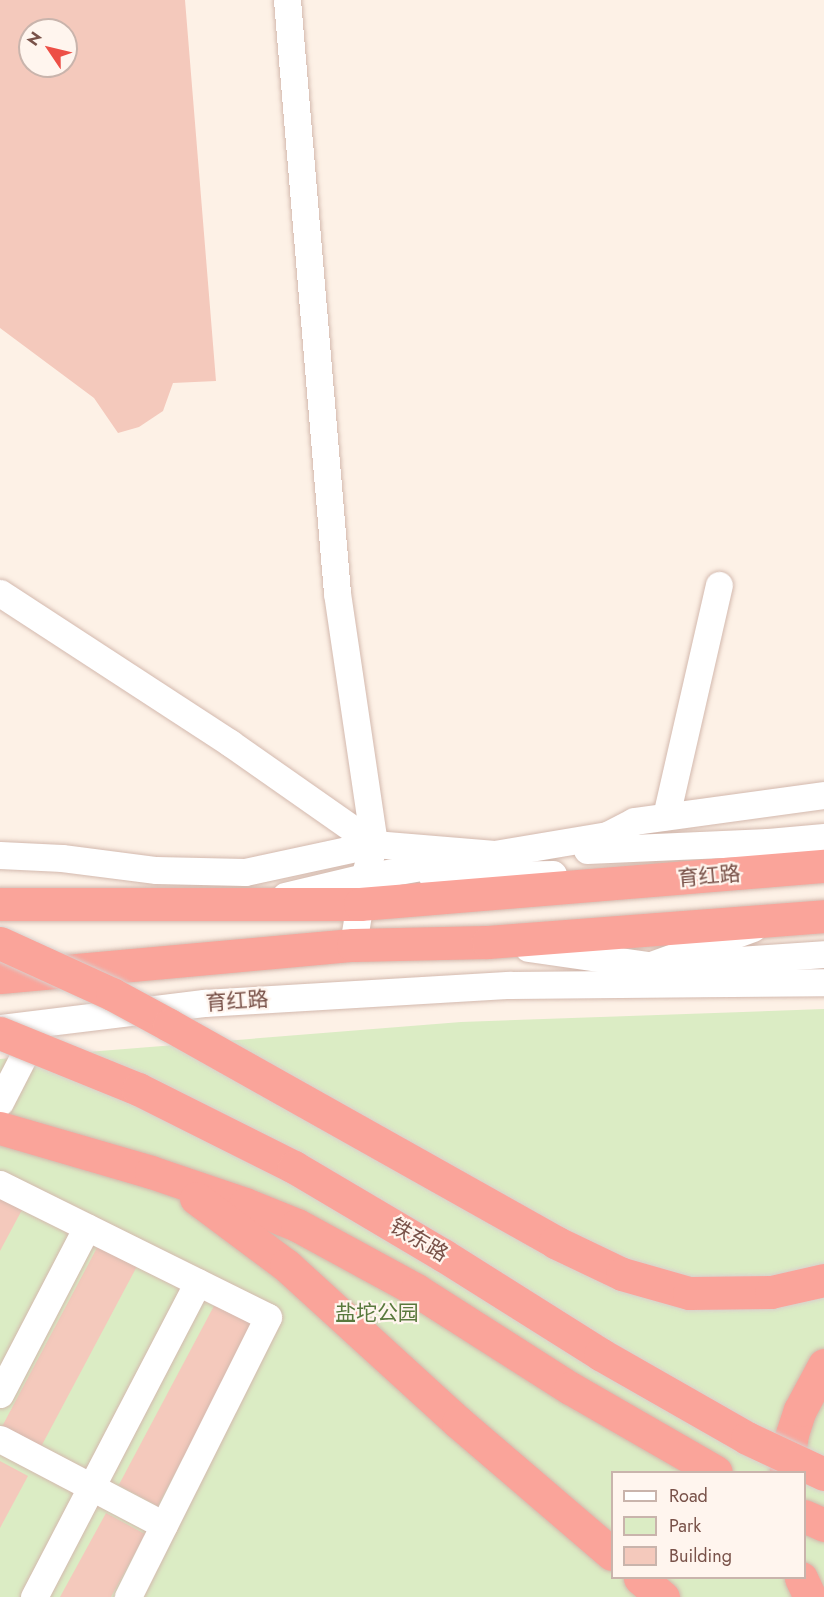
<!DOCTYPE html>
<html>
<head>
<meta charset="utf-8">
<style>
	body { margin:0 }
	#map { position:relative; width:824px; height:1597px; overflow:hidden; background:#fdf1e6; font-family:Jost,"Noto Sans SC",sans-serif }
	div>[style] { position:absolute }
	.green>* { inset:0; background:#dbecc4 }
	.building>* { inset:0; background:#f4c9bc; transform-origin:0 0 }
	.roads { filter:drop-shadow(0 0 2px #d3b9ae) drop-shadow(0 0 2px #d3b9ae) }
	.minor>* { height:27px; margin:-13.5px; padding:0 13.5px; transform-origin:13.5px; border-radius:13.5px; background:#fff }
	.highway>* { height:33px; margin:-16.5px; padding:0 16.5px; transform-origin:16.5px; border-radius:16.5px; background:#faa49a }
	.bridges { filter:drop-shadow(0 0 2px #d9cfcc) drop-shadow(0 0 2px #d9cfcc) }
	.highway-bridge>* { height:33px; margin:-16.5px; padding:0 16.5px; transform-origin:16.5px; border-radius:16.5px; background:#faa49a }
	span { translate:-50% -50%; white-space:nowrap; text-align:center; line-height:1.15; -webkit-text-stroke:4.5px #fff5ee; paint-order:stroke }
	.street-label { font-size:21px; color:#795249 }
	.park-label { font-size:21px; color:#59793d }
	.legend { position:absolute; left:611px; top:1471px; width:195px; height:108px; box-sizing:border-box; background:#fff5ee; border:2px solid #c9b4ac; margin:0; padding:8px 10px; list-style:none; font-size:18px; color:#795249 }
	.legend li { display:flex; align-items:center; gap:12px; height:30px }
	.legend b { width:30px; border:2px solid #c9b4ac }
	.north { position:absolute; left:18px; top:18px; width:60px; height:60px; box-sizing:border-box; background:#fff5ee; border:2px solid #c9b4ac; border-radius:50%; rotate:305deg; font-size:16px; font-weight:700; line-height:24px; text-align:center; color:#795249 }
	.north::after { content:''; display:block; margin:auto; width:21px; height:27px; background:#ed4f46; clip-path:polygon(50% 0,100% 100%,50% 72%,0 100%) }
</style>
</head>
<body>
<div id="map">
	<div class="green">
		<i style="clip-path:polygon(evenodd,824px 1009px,824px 1597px,0 1597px,0 1059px,461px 1022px,824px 1009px,612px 1472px,804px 1472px,804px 1578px,612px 1578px,612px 1472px)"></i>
	</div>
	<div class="building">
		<i style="clip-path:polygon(evenodd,0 0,185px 0,216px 381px,173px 383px,163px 411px,139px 427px,118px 433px,94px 398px,0 328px,0 0,30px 30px,66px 30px,66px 66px,30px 66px,30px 30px)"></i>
		<i style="clip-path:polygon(0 1195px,23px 1208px,0 1251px)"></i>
		<i style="left:99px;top:1244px;width:44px;height:206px;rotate:28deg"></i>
		<i style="left:215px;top:1304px;width:44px;height:205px;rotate:28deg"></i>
		<i style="clip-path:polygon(0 1461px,28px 1476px,0 1528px)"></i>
		<i style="clip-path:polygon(106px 1513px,145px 1534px,111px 1597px,60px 1597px)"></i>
	</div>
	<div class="roads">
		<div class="minor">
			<i style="left:287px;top:0;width:595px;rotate:85.18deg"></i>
			<i style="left:337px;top:593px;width:254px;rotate:81.6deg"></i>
			<i style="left:374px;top:844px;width:34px;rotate:107deg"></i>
			<i style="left:364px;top:877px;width:69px;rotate:99.2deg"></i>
			<i style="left:0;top:593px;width:275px;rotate:33.1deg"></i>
			<i style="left:230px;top:743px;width:176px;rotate:35deg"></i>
			<i style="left:666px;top:816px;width:237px;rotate:-77.1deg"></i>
			<i style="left:587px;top:850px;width:181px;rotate:-2.5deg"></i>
			<i style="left:768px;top:842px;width:56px;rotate:-5.1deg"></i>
			<i style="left:0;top:855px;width:62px;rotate:2.8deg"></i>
			<i style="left:62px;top:858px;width:95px;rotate:7.3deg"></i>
			<i style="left:156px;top:870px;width:89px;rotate:1.3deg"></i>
			<i style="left:245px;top:872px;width:132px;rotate:-12.2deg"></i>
			<i style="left:374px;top:844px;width:121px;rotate:4.7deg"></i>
			<i style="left:495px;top:854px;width:114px;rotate:-9.6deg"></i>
			<i style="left:607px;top:835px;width:30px;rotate:-27deg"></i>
			<i style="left:634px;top:821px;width:192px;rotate:-7.8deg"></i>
			<i style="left:432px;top:876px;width:121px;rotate:-0.9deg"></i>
			<i style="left:285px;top:896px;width:81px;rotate:-13.5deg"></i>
			<i style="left:364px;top:877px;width:93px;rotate:-9.9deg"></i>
			<i style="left:528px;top:948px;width:157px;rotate:8.1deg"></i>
			<i style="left:654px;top:964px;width:105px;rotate:-20deg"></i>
			<i style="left:679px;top:964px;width:145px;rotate:-3.9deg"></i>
			<i style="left:0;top:1028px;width:206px;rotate:-7deg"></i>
			<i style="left:204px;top:1003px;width:307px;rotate:-3.4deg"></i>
			<i style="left:510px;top:985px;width:314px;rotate:-0.5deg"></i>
			<i style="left:0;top:1102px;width:83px;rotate:-62.8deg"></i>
			<i style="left:0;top:1184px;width:299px;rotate:26.4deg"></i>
			<i style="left:268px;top:1317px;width:313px;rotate:116.6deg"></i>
			<i style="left:0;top:1394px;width:188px;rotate:-62.5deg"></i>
			<i style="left:0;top:1439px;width:185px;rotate:27.7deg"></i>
			<i style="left:34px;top:1597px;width:355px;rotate:-62.5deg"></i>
		</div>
		<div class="highway">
			<i style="left:0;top:904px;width:360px"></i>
			<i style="left:360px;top:904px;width:466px;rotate:-4.7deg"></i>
			<i style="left:0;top:977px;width:354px;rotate:-5.2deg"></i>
			<i style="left:353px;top:945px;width:135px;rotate:-1.3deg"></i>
			<i style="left:488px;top:942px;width:337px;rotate:-4.4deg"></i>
			<i style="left:0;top:1128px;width:157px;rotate:16.2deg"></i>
			<i style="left:151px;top:1172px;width:99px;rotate:18.8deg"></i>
			<i style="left:245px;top:1204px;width:56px;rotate:22deg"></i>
			<i style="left:297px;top:1225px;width:136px;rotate:28.6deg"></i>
			<i style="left:416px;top:1290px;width:183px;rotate:32.5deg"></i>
			<i style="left:570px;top:1388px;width:168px;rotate:29.9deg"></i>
			<i style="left:196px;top:1198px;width:112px;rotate:36.7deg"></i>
			<i style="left:286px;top:1265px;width:233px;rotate:42.4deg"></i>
			<i style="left:458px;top:1422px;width:203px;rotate:40.6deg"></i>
			<i style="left:786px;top:1472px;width:38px;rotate:-81deg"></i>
			<i style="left:792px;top:1434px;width:25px;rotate:-72deg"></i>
			<i style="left:800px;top:1410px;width:51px;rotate:-61.9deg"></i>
			<i style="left:804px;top:1516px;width:22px;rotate:24deg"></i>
			<i style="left:640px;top:1578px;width:30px;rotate:40deg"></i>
			<i style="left:801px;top:1578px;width:21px;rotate:65deg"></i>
		</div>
	</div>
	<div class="bridges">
		<div class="highway-bridge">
			<i style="left:0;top:943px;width:123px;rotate:24.5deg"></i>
			<i style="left:112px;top:994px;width:65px;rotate:28.5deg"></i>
			<i style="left:169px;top:1025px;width:443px;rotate:29.3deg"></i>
			<i style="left:555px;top:1242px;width:74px;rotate:25.5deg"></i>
			<i style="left:622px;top:1274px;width:70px;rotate:15.8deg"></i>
			<i style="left:689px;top:1293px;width:82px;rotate:-0.7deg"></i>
			<i style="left:771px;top:1292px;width:54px;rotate:-12.8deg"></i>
			<i style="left:0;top:1033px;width:149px;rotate:22.1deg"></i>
			<i style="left:138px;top:1089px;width:174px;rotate:26.6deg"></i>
			<i style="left:294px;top:1167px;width:173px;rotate:30.6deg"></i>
			<i style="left:443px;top:1255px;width:186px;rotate:32.2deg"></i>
			<i style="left:600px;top:1354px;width:169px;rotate:29.7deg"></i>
			<i style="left:747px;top:1438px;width:85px;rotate:25.1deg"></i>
		</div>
	</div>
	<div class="street-label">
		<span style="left:709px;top:876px;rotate:-5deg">育红路</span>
		<span style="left:237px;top:1001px;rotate:-4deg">育红路</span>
		<span style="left:419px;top:1240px;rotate:31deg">铁东路</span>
	</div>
	<div class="park-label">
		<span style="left:377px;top:1313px">盐坨公园</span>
	</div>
	<ul class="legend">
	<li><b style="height:8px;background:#fff"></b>Road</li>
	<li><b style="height:16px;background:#dbecc4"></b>Park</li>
	<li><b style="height:16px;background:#f4c9bc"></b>Building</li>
	</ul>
	<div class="north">N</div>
</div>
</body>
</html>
